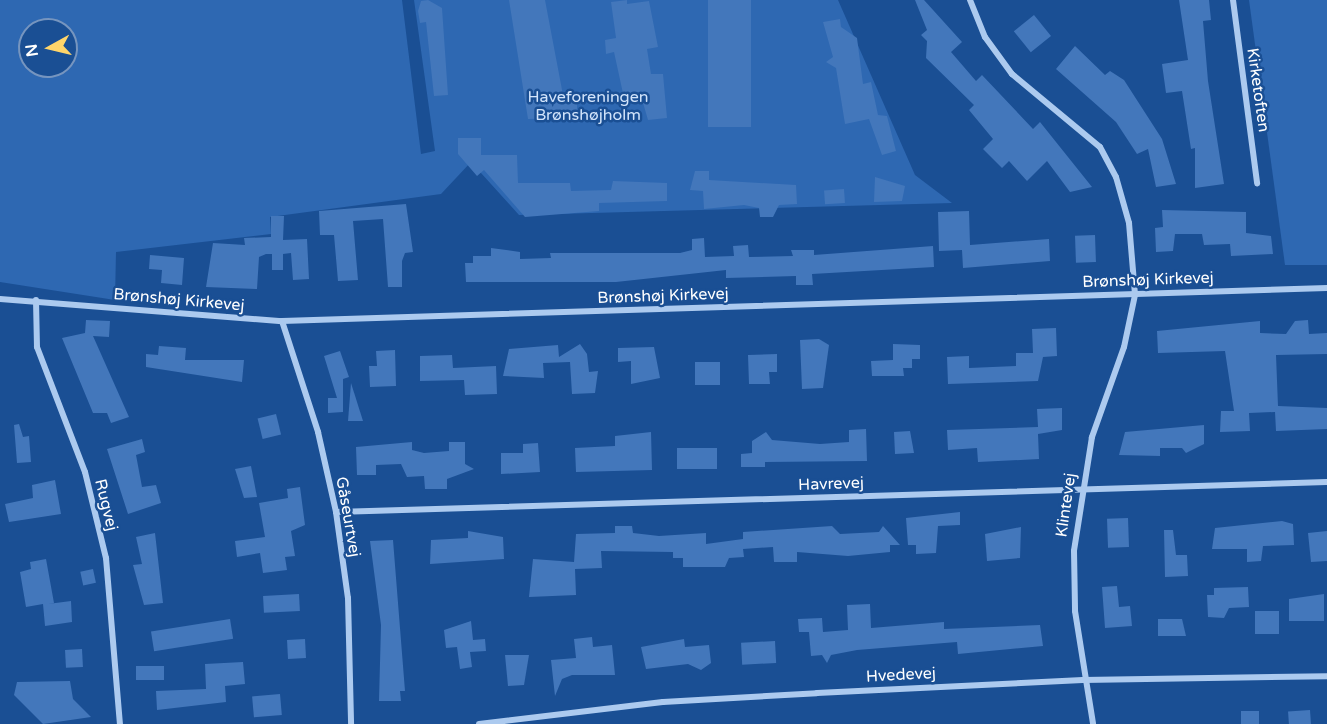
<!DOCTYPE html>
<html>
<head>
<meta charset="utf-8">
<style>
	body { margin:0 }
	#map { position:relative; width:1327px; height:724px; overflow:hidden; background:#1a4f94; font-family:"Varela Round",sans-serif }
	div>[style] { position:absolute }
	.green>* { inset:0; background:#2e68b2 }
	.building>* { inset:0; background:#4377bb; transform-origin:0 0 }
	.minor>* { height:6px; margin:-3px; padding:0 3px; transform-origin:3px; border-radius:3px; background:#accaef }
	span { translate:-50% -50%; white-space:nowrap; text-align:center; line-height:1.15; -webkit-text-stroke:5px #1a4f94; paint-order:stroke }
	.street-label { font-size:16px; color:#fff }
	.park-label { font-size:16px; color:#d2e4fb }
	.north { position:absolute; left:18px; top:18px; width:60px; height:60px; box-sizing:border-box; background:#1a4f94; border:2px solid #7695bf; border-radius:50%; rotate:262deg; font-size:16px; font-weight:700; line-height:24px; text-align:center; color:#fff }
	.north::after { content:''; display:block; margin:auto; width:21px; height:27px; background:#ffd56a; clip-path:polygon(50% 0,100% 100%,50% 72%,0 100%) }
</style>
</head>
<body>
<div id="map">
	<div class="green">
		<i style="clip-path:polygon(evenodd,0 0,402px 0,421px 154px,435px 151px,414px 0,838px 0,915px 175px,952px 203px,519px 215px,471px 162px,441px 194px,270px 217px,271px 234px,116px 252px,115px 300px,0 282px,0 0,30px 30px,66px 30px,66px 66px,30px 66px,30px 30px)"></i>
		<i style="clip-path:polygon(1249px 0,1327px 0,1327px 265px,1285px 265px)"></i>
	</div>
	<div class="building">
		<i style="clip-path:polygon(428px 0,442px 8px,448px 95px,434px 96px,426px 22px,420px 23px,418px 11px,421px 1px)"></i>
		<i style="clip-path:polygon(509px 0,545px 0,563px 95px,577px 95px,577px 118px,528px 119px)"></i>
		<i style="clip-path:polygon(627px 0,627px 4px,649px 1px,658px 47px,647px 49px,651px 74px,663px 74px,667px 118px,648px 120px,641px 96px,624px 98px,614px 52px,606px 54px,605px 40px,616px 38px,611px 2px)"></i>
		<i style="left:708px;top:0;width:43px;height:127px"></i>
		<i style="clip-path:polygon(915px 0,924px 0,962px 42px,951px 52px,976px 81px,982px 75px,1033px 129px,1040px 122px,1092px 187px,1070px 192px,1047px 161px,1027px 181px,1009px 161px,1002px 168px,983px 149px,993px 139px,969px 110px,974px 105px,926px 58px,927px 41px,921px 35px,927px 30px)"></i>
		<i style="clip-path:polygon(1179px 0,1209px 0,1211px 20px,1203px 21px,1208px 81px,1224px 184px,1195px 188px,1195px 148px,1191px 149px,1182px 91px,1166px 93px,1162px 64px,1188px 60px)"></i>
		<i style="left:1034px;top:15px;width:27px;height:26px;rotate:51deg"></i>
		<i style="clip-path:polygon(840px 19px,841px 27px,857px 38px,863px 84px,871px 82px,878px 115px,887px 116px,896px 151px,882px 155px,869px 119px,845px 124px,836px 68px,826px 62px,833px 57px,823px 22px)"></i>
		<i style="clip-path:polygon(1075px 46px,1105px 75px,1110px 71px,1124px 80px,1162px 139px,1176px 184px,1156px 187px,1148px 149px,1137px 154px,1116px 122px,1056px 69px)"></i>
		<i style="clip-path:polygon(458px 138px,481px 138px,481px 155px,517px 155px,518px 183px,570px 183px,571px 191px,611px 190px,613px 181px,667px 183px,667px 201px,599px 203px,599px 211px,525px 217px,484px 170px,477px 176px,458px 154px)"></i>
		<i style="clip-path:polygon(695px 171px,709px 171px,709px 180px,796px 185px,797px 204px,779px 205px,773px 217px,760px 217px,759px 208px,744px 205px,704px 209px,703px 191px,690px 190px)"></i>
		<i style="clip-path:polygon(875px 177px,905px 186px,902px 201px,874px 202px)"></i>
		<i style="left:844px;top:189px;width:14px;height:20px;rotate:86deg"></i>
		<i style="clip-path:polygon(406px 204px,413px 252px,405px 253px,402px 261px,402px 287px,388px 287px,383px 219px,353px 221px,358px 280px,338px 281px,334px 235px,320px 235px,319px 211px)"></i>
		<i style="clip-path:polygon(1162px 210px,1246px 212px,1246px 233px,1271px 236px,1273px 254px,1231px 256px,1230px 244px,1204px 245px,1202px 234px,1175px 234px,1173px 251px,1156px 252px,1155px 228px,1163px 227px)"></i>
		<i style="clip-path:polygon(969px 211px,970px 245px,1049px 239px,1050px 261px,963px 268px,962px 250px,939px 251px,938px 212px)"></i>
		<i style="clip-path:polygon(271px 216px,284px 216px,283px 240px,307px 239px,309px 279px,293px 280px,291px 253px,283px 254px,283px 270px,272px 270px,272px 254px,266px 254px,259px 257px,257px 289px,206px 287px,213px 243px,245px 245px,244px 238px,271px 237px)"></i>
		<i style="left:1095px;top:235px;width:27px;height:20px;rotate:88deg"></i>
		<i style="clip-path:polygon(704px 238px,705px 257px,734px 256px,733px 246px,748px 245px,749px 257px,793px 256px,791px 250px,814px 250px,814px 255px,933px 246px,934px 267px,812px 274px,813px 285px,796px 285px,796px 276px,726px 278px,726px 270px,616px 282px,466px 282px,465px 263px,473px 263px,473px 256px,491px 256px,491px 248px,520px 252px,520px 259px,551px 258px,550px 253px,680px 253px,692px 250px,692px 239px)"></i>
		<i style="clip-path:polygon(150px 255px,184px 258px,182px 285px,161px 283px,162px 270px,149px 269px)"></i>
		<i style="clip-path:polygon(86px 320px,110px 321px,109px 337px,93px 336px,129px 417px,111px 423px,107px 413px,93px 413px,62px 338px,85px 333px)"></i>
		<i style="clip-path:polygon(1308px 320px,1309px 334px,1327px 333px,1327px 354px,1276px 355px,1278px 406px,1327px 408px,1327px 429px,1276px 431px,1275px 412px,1249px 413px,1250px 431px,1220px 432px,1221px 411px,1234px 411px,1225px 351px,1158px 353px,1157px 331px,1260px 321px,1260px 333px,1286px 334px,1295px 321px)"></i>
		<i style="clip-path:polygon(1056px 328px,1057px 356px,1043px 357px,1038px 381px,948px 384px,947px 357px,969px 356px,969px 368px,1016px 366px,1016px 353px,1033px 353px,1032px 329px)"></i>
		<i style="clip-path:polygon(819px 339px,829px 345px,823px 388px,802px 389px,800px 340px)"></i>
		<i style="clip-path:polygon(580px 344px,587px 354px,589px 372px,598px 371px,595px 393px,572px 394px,570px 362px,543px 363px,544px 378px,503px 376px,509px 349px,558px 345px,559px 357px)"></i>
		<i style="clip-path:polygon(893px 344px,920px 345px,920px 359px,912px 359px,912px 368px,903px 368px,904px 376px,872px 376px,871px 361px,893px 360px)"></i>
		<i style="clip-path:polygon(159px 346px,186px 348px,185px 360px,244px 360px,242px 382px,146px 367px,146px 354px,158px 355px)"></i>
		<i style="clip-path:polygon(654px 347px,660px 378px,631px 384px,631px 361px,618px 362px,618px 348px)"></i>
		<i style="clip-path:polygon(395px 350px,396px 386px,370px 387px,369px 366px,377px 366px,376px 351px)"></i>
		<i style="clip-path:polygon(340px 351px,349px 377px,343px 379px,343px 412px,328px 413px,328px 398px,337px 398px,324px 356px)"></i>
		<i style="clip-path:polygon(777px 354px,777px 372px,769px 372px,770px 384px,749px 384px,748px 355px)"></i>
		<i style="clip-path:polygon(452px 355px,453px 368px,496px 366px,497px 394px,465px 395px,464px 380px,420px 381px,420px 356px)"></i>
		<i style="left:720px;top:362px;width:23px;height:25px;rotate:90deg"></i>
		<i style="clip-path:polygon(351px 383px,363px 421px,348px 421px)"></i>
		<i style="clip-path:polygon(1062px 408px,1062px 430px,1038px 434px,1039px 459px,978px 462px,977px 448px,948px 450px,947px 430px,1038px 427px,1037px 409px)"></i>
		<i style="left:276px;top:414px;width:21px;height:19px;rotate:76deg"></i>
		<i style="clip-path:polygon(19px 424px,23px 437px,29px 436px,31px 462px,17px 463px,14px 425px)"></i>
		<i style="clip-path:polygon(1204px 425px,1204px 444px,1186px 453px,1182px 448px,1160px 448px,1160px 456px,1119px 455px,1125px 432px)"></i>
		<i style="clip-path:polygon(866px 429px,867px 461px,765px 462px,765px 467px,741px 467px,741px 454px,752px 453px,752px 441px,766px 432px,772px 440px,820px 444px,849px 442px,849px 430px)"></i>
		<i style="clip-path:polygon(910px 431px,914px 453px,895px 454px,894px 432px)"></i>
		<i style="clip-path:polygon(651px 432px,652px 470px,576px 472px,575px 448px,615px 446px,615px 436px)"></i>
		<i style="clip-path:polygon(142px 439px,145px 452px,136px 455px,142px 487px,156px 485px,161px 503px,128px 514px,107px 449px)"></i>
		<i style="clip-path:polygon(412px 442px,412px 450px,424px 453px,449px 451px,449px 442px,465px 442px,465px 464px,474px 469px,447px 479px,447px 489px,425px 489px,424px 476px,407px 477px,401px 464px,376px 465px,376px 475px,357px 475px,356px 447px)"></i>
		<i style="clip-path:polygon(538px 443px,540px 472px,501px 474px,501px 453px,523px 453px,523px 444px)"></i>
		<i style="left:717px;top:448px;width:21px;height:40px;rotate:90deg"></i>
		<i style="clip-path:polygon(251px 466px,257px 497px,244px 498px,235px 469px)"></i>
		<i style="clip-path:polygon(55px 480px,61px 514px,9px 522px,5px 504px,33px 498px,32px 485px)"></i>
		<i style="clip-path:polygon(300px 487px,305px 525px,291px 531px,295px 556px,285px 557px,287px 570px,263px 573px,260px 553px,237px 557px,235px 541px,265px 537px,259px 503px,288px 498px,287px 489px)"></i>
		<i style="clip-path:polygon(960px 512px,960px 525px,938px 526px,936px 553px,916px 554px,916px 545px,908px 545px,906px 518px)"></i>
		<i style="left:1128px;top:518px;width:29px;height:21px;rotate:88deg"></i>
		<i style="clip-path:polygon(1282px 521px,1293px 524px,1294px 545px,1263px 546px,1261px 561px,1247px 562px,1247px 549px,1212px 549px,1215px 528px)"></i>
		<i style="clip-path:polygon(615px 526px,632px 526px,633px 533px,659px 536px,706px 533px,706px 544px,743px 539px,743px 532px,832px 526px,840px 534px,879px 532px,883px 526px,900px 545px,890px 545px,890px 552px,848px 556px,797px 552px,797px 562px,774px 562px,773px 547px,743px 549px,744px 557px,729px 558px,725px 567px,683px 567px,683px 558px,673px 558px,673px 552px,601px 551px,602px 568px,575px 569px,576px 595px,529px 597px,533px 559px,574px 562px,576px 534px,615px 533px)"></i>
		<i style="clip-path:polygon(1021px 527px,1020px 558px,987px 561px,985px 534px)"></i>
		<i style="clip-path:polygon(1164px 530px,1173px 530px,1176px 555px,1187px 555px,1188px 576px,1165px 577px)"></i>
		<i style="clip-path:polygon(468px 531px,503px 537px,504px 559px,430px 564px,431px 540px,468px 538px)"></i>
		<i style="clip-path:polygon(1327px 531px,1327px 561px,1311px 562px,1308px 533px)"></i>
		<i style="clip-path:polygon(155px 533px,163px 603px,144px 605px,133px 565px,142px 564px,136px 537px)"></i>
		<i style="clip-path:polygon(393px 540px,405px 691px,400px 691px,401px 701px,379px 701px,381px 625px,370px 541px)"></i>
		<i style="clip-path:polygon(46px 559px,54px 603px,48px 604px,71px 601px,72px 622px,45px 626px,43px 604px,26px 607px,20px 572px,31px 569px,30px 562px)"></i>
		<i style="left:93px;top:569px;width:14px;height:13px;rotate:78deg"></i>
		<i style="clip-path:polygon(1117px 586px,1119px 607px,1130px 606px,1132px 626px,1105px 628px,1102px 587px)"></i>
		<i style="clip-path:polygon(1248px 587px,1249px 607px,1229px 608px,1224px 618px,1208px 617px,1207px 595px,1214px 595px,1214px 588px)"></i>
		<i style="left:299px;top:594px;width:17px;height:36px;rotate:87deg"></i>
		<i style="clip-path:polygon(1324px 594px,1324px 621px,1289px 621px,1289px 599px)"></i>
		<i style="clip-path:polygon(870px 604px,871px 628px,944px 622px,944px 629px,1040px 625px,1043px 646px,958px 654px,957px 642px,857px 650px,831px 655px,827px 663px,822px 655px,811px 656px,809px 632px,799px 632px,798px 619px,822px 618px,823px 632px,848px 630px,847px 605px)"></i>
		<i style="left:1255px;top:611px;width:24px;height:23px"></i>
		<i style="left:230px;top:619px;width:20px;height:80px;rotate:81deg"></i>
		<i style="clip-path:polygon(1158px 619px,1182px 619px,1186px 636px,1158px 636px)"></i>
		<i style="clip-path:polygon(471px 621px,473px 640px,485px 639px,486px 651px,470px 652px,472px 667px,460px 669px,457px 647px,446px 648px,444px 630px)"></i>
		<i style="clip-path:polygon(592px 637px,593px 647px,612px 645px,615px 675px,572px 675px,562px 679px,555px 696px,551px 660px,576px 658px,574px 639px)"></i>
		<i style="left:305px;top:639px;width:19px;height:18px;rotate:87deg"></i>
		<i style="clip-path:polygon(684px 639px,685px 647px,709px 645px,711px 663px,701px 670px,688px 664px,646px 669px,641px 647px)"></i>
		<i style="left:775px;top:641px;width:22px;height:34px;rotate:87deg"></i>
		<i style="left:82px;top:649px;width:18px;height:17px;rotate:87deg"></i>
		<i style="clip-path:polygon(505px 655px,529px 655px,524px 685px,508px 686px)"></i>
		<i style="clip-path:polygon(243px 662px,245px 684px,225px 686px,226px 702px,157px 710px,156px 691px,206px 689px,205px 664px)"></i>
		<i style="left:164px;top:666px;width:14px;height:28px;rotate:90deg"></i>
		<i style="clip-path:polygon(70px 681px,73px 699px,91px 717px,43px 724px,14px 695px,17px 682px)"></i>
		<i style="left:280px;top:694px;width:21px;height:28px;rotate:85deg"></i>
		<i style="left:1310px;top:710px;width:14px;height:22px;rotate:86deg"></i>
		<i style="left:1259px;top:711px;width:13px;height:18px;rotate:90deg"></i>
	</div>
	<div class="minor">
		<i style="left:970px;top:0;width:40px;rotate:68deg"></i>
		<i style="left:985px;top:37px;width:46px;rotate:53.9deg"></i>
		<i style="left:1012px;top:74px;width:114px;rotate:39.7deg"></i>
		<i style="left:1100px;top:147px;width:34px;rotate:62deg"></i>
		<i style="left:1116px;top:177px;width:48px;rotate:74.2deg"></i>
		<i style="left:1129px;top:223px;width:72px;rotate:85.2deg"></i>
		<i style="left:1135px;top:295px;width:53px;rotate:101.9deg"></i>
		<i style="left:1124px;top:347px;width:96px;rotate:109.6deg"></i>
		<i style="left:1092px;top:437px;width:115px;rotate:99deg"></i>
		<i style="left:1074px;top:551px;width:60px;rotate:89deg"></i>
		<i style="left:1075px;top:611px;width:114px;rotate:80.9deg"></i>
		<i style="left:1233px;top:0;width:185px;rotate:82.5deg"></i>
		<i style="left:0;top:299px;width:283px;rotate:4.5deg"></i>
		<i style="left:282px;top:321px;width:1046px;rotate:-1.81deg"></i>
		<i style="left:36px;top:300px;width:47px;rotate:88.8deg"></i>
		<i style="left:37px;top:347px;width:134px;rotate:69deg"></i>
		<i style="left:85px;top:472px;width:89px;rotate:76.3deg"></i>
		<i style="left:106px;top:558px;width:167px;rotate:85.2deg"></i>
		<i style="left:282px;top:321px;width:117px;rotate:72deg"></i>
		<i style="left:318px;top:432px;width:82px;rotate:77.3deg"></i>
		<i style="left:336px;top:512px;width:87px;rotate:82.1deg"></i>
		<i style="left:348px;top:598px;width:126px;rotate:88.6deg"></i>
		<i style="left:336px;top:512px;width:991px;rotate:-1.73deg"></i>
		<i style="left:479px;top:724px;width:185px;rotate:-6.8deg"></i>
		<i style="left:663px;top:702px;width:154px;rotate:-3.3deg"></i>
		<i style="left:817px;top:693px;width:266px;rotate:-2.8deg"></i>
		<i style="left:1083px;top:680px;width:244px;rotate:-0.9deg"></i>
	</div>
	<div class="street-label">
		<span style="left:1258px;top:90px;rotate:82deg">Kirketoften</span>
		<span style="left:1148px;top:280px;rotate:-2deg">Brønshøj Kirkevej</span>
		<span style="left:663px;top:296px;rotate:-2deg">Brønshøj Kirkevej</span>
		<span style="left:179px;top:300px;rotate:5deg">Brønshøj Kirkevej</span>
		<span style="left:831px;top:484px;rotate:-2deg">Havrevej</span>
		<span style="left:106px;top:505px;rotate:76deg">Rugvej</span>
		<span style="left:1066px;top:505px;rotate:-82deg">Klintevej</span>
		<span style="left:348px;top:517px;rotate:80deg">Gåseurtvej</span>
		<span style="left:901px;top:675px;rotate:-3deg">Hvedevej</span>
	</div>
	<div class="park-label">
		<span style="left:588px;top:106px">Haveforeningen<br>Brønshøjholm</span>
	</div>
	<div class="north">N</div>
</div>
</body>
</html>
